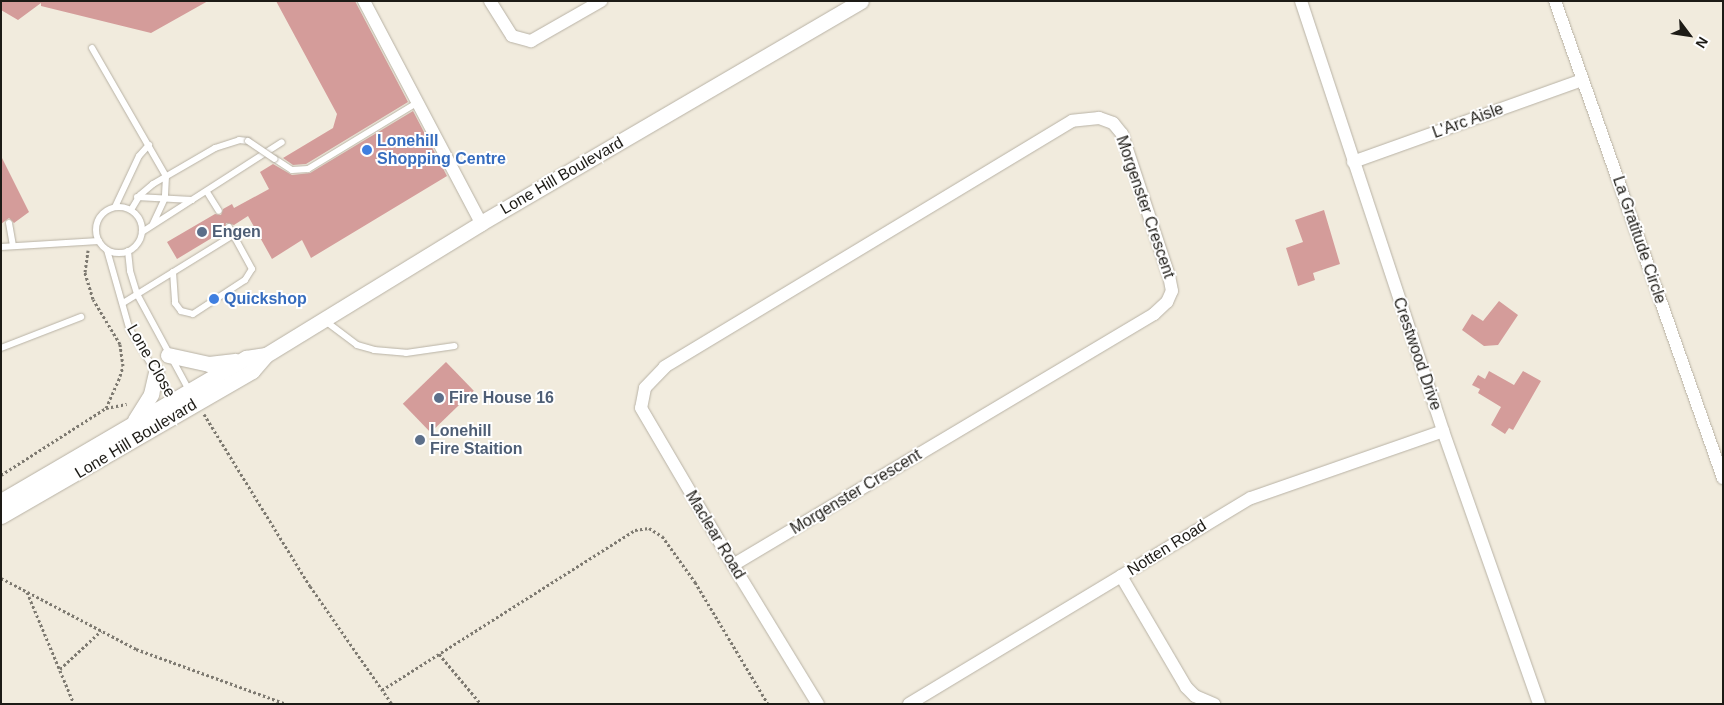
<!DOCTYPE html>
<html>
<head>
<meta charset="utf-8">
<style>
	body { margin:0 }
	#map { position:relative; width:1724px; height:705px; overflow:hidden; background:#f1ebdd; font-family:Arial,sans-serif }
	div>[style] { position:absolute }
	.building>* { inset:0; background:#d49c9a; transform-origin:0 0 }
	.path>* { height:3px; margin-top:-1.5px; transform-origin:0; background:repeating-linear-gradient(90deg,#7e7a71 0 2.5px,transparent 0 5px) }
	.roads { filter:drop-shadow(0 0 1px #b8b2a5) drop-shadow(0 0 1px #b8b2a5) }
	.service>* { height:6px; margin:-3px; padding:0 3px; transform-origin:3px; border-radius:3px; background:#fff }
	.service>.ring { margin:-3px; padding:0; box-sizing:content-box; background:none; border:6px solid #fff; border-radius:50% }
	.minor>* { height:12px; margin:-6px; padding:0 6px; transform-origin:6px; border-radius:6px; background:#fff }
	.tertiary>* { height:15px; margin:-7.5px; padding:0 7.5px; transform-origin:7.5px; border-radius:7.5px; background:#fff }
	.bridges { filter:drop-shadow(0 0 1px #b8b2a5) drop-shadow(0 0 1px #b8b2a5) }
	.service-bridge>* { height:6px; margin:-3px; padding:0 3px; transform-origin:3px; border-radius:3px; background:#fff }
	.dots>* { width:14px; height:14px; translate:-50% -50%; box-sizing:border-box; border:2px solid #fff; border-radius:50% }
	span { translate:-50% -50%; white-space:nowrap; text-align:center; line-height:1.15; -webkit-text-stroke:4px #fff; paint-order:stroke }
	.street-label { font-size:16px; color:#1d1b16 }
	.shop-label { font-size:16px; color:#366cbe; font-weight:700 }
	.left { translate:0 -50%; text-align:left }
	.service-label { font-size:16px; color:#4e5e75; font-weight:700 }
	.frame { position:absolute; inset:0; border:2px solid #1d1b16; pointer-events:none }
	.north { position:absolute; left:1664px; top:10px; width:50px; height:50px; -webkit-text-stroke:4px #fff; paint-order:stroke; rotate:121deg; font-size:14px; font-weight:700; line-height:20px; text-align:center; color:#1d1b16 }
	.north::after { content:''; display:block; margin:auto; width:18px; height:22px; background:#1d1b16; clip-path:polygon(50% 0,100% 100%,50% 72%,0 100%) }
</style>
</head>
<body>
<div id="map">
	<div class="building">
		<i style="clip-path:polygon(1px 1px,208px 1px,151px 33px,41px 6px,41px 3px,18px 20px,1px 10px)"></i>
		<i style="clip-path:polygon(276px 1px,355px 1px,408px 102px,306px 164px,293px 165px,283px 158px,333px 128px,337px 114px)"></i>
		<i style="clip-path:polygon(413px 111px,447px 176px,311px 258px,302px 240px,272px 259px,248px 216px,234px 225px,226px 223px,225px 230px,177px 259px,167px 242px,215px 214px,221px 215px,223px 209px,232px 204px,234px 208px,269px 189px,260px 172px,273px 164px,292px 175px,310px 173px)"></i>
		<i style="clip-path:polygon(1px 156px,29px 212px,14px 223px,9px 218px,1px 224px)"></i>
		<i style="clip-path:polygon(1324px 210px,1340px 264px,1313px 273px,1315px 280px,1298px 286px,1286px 248px,1303px 242px,1295px 220px)"></i>
		<i style="clip-path:polygon(1499px 301px,1518px 315px,1498px 345px,1484px 346px,1462px 330px,1472px 314px,1483px 321px)"></i>
		<i style="left:446px;top:362px;width:40px;height:60px;rotate:46deg"></i>
		<i style="clip-path:polygon(1489px 371px,1514px 385px,1523px 371px,1541px 381px,1513px 430px,1509px 428px,1505px 434px,1491px 425px,1501px 407px,1478px 393px,1480px 389px,1472px 385px,1478px 375px,1485px 379px)"></i>
	</div>
	<div class="path">
		<i style="left:106px;top:408px;width:21px;rotate:-11deg"></i>
		<i style="left:204px;top:414px;width:202px;rotate:58.4deg"></i>
		<i style="left:310px;top:586px;width:144px;rotate:55.2deg"></i>
		<i style="left:1px;top:475px;width:125px;rotate:-32.5deg"></i>
		<i style="left:106px;top:408px;width:35px;rotate:-66deg"></i>
		<i style="left:120px;top:376px;width:10px;rotate:-73deg"></i>
		<i style="left:123px;top:366px;width:22px;rotate:-98deg"></i>
		<i style="left:120px;top:344px;width:52px;rotate:-121deg"></i>
		<i style="left:93px;top:299px;width:28px;rotate:-107deg"></i>
		<i style="left:85px;top:272px;width:22px;rotate:-82deg"></i>
		<i style="left:1px;top:578px;width:153px;rotate:27.7deg"></i>
		<i style="left:136px;top:649px;width:160px;rotate:20.1deg"></i>
		<i style="left:27px;top:592px;width:121px;rotate:67.2deg"></i>
		<i style="left:439px;top:654px;width:65px;rotate:50deg"></i>
		<i style="left:60px;top:669px;width:56px;rotate:-42.8deg"></i>
		<i style="left:382px;top:690px;width:299px;rotate:-32.3deg"></i>
		<i style="left:635px;top:530px;width:14px;rotate:-8deg"></i>
		<i style="left:649px;top:528px;width:15px;rotate:32deg"></i>
		<i style="left:662px;top:536px;width:57px;rotate:54.3deg"></i>
		<i style="left:695px;top:582px;width:142px;rotate:59.1deg"></i>
	</div>
	<div class="roads">
		<div class="service">
			<i style="left:92px;top:48px;width:148px;rotate:60deg"></i>
			<i style="left:166px;top:176px;width:22px;rotate:93deg"></i>
			<i style="left:165px;top:198px;width:29px;rotate:115deg"></i>
			<i style="left:275px;top:159px;width:20px;rotate:33deg"></i>
			<i style="left:292px;top:170px;width:16px;rotate:-4deg"></i>
			<i style="left:308px;top:169px;width:129px;rotate:-31.3deg"></i>
			<i style="left:207px;top:192px;width:22px;rotate:58deg"></i>
			<i style="left:137px;top:197px;width:55px;rotate:3.1deg"></i>
			<i class="ring" style="left:96px;top:207px;width:40px;height:40px"></i>
			<i style="left:115px;top:207px;width:56px;rotate:-64.8deg"></i>
			<i style="left:139px;top:156px;width:15px;rotate:-48deg"></i>
			<i style="left:131px;top:210px;width:17px;rotate:-59deg"></i>
			<i style="left:140px;top:195px;width:17px;rotate:-40deg"></i>
			<i style="left:153px;top:184px;width:72px;rotate:-30.1deg"></i>
			<i style="left:215px;top:148px;width:25px;rotate:-18deg"></i>
			<i style="left:239px;top:140px;width:9px;rotate:6deg"></i>
			<i style="left:9px;top:223px;width:23px;rotate:80deg"></i>
			<i style="left:142px;top:232px;width:166px;rotate:-32.7deg"></i>
			<i style="left:1px;top:247px;width:98px;rotate:-3.5deg"></i>
			<i style="left:107px;top:250px;width:81px;rotate:74.2deg"></i>
			<i style="left:129px;top:328px;width:85px;rotate:58.9deg"></i>
			<i style="left:128px;top:251px;width:20px;rotate:84deg"></i>
			<i style="left:130px;top:271px;width:24px;rotate:73deg"></i>
			<i style="left:137px;top:294px;width:111px;rotate:61.6deg"></i>
			<i style="left:173px;top:272px;width:31px;rotate:86deg"></i>
			<i style="left:175px;top:303px;width:10px;rotate:53deg"></i>
			<i style="left:181px;top:311px;width:12px;rotate:14deg"></i>
			<i style="left:193px;top:314px;width:62px;rotate:-33.2deg"></i>
			<i style="left:245px;top:280px;width:13px;rotate:-58deg"></i>
			<i style="left:252px;top:269px;width:48px;rotate:-118.7deg"></i>
			<i style="left:123px;top:303px;width:129px;rotate:-31.7deg"></i>
			<i style="left:324px;top:320px;width:41px;rotate:37.1deg"></i>
			<i style="left:357px;top:345px;width:18px;rotate:16deg"></i>
			<i style="left:374px;top:350px;width:32px;rotate:5deg"></i>
			<i style="left:406px;top:353px;width:49px;rotate:-8.3deg"></i>
			<i style="left:1px;top:348px;width:86px;rotate:-21.2deg"></i>
		</div>
		<div class="minor">
			<i style="left:364px;top:1px;width:251px;rotate:62.2deg"></i>
			<i style="left:490px;top:1px;width:41px;rotate:57.8deg"></i>
			<i style="left:512px;top:36px;width:20px;rotate:15deg"></i>
			<i style="left:531px;top:41px;width:81px;rotate:-29.7deg"></i>
			<i style="left:1301px;top:1px;width:453px;rotate:71.7deg"></i>
			<i style="left:1443px;top:431px;width:289px;rotate:70.6deg"></i>
			<i style="left:1555px;top:1px;width:506px;rotate:70.6deg"></i>
			<i style="left:1353px;top:162px;width:243px;rotate:-19.7deg"></i>
			<i style="left:733px;top:565px;width:490px;rotate:-30.8deg"></i>
			<i style="left:1154px;top:314px;width:18px;rotate:-43deg"></i>
			<i style="left:1167px;top:302px;width:12px;rotate:-66deg"></i>
			<i style="left:1172px;top:291px;width:15px;rotate:-101deg"></i>
			<i style="left:1169px;top:276px;width:150px;rotate:-108.3deg"></i>
			<i style="left:1122px;top:134px;width:14px;rotate:-129deg"></i>
			<i style="left:1113px;top:123px;width:15px;rotate:-160deg"></i>
			<i style="left:1099px;top:118px;width:27px;rotate:174deg"></i>
			<i style="left:1072px;top:121px;width:476px;rotate:148.9deg"></i>
			<i style="left:665px;top:367px;width:29px;rotate:134deg"></i>
			<i style="left:645px;top:388px;width:20px;rotate:101deg"></i>
			<i style="left:641px;top:408px;width:182px;rotate:59.6deg"></i>
			<i style="left:733px;top:565px;width:163px;rotate:58.6deg"></i>
			<i style="left:1121px;top:576px;width:129px;rotate:59.6deg"></i>
			<i style="left:1186px;top:687px;width:13px;rotate:45deg"></i>
			<i style="left:1195px;top:696px;width:21px;rotate:23deg"></i>
			<i style="left:909px;top:704px;width:399px;rotate:-31.1deg"></i>
			<i style="left:1251px;top:498px;width:203px;rotate:-19.2deg"></i>
		</div>
		<div class="tertiary">
			<i style="left:168px;top:355px;width:42px;rotate:12.4deg"></i>
			<i style="left:209px;top:364px;width:26px;rotate:-7deg"></i>
			<i style="left:135px;top:420px;width:31px;rotate:-58deg"></i>
			<i style="left:151px;top:394px;width:23px;rotate:-77deg"></i>
			<i style="left:1px;top:501px;width:284px;rotate:-30.3deg"></i>
			<i style="left:246px;top:358px;width:20px;rotate:-9deg"></i>
			<i style="left:1px;top:516px;width:290px;rotate:-30deg"></i>
			<i style="left:252px;top:371px;width:21px;rotate:-49deg"></i>
			<i style="left:266px;top:355px;width:252px;rotate:-31.5deg"></i>
			<i style="left:481px;top:223px;width:440px;rotate:-30.3deg"></i>
		</div>
	</div>
	<div class="bridges">
		<div class="service-bridge">
			<i style="left:248px;top:141px;width:32px;rotate:34deg"></i>
		</div>
	</div>
	<div class="dots">
		<i style="left:367px;top:150px;background:#3f7fe0"></i>
		<i style="left:202px;top:232px;background:#5c6f8a"></i>
		<i style="left:214px;top:299px;background:#3f7fe0"></i>
		<i style="left:439px;top:398px;background:#5c6f8a"></i>
		<i style="left:420px;top:440px;background:#5c6f8a"></i>
	</div>
	<div class="street-label">
		<span style="left:1468px;top:121px;rotate:-20deg">L'Arc Aisle</span>
		<span style="left:562px;top:176px;rotate:-30deg">Lone Hill Boulevard</span>
		<span style="left:1145px;top:207px;rotate:71deg">Morgenster Crescent</span>
		<span style="left:1639px;top:240px;rotate:71deg">La Gratitude Circle</span>
		<span style="left:1417px;top:354px;rotate:71deg">Crestwood Drive</span>
		<span style="left:151px;top:361px;rotate:60deg">Lone Close</span>
		<span style="left:136px;top:439px;rotate:-31deg">Lone Hill Boulevard</span>
		<span style="left:856px;top:492px;rotate:-31deg">Morgenster Crescent</span>
		<span style="left:715px;top:535px;rotate:59deg">Maclear Road</span>
		<span style="left:1167px;top:548px;rotate:-32deg">Notten Road</span>
	</div>
	<div class="shop-label">
		<span class="left" style="left:377px;top:150px">Lonehill<br>Shopping Centre</span>
		<span class="left" style="left:224px;top:299px">Quickshop</span>
	</div>
	<div class="service-label">
		<span class="left" style="left:212px;top:232px">Engen</span>
		<span class="left" style="left:449px;top:398px">Fire House 16</span>
		<span class="left" style="left:430px;top:440px">Lonehill<br>Fire Staition</span>
	</div>
	<div class="frame"></div>
	<div class="north">N</div>
</div>
</body>
</html>
